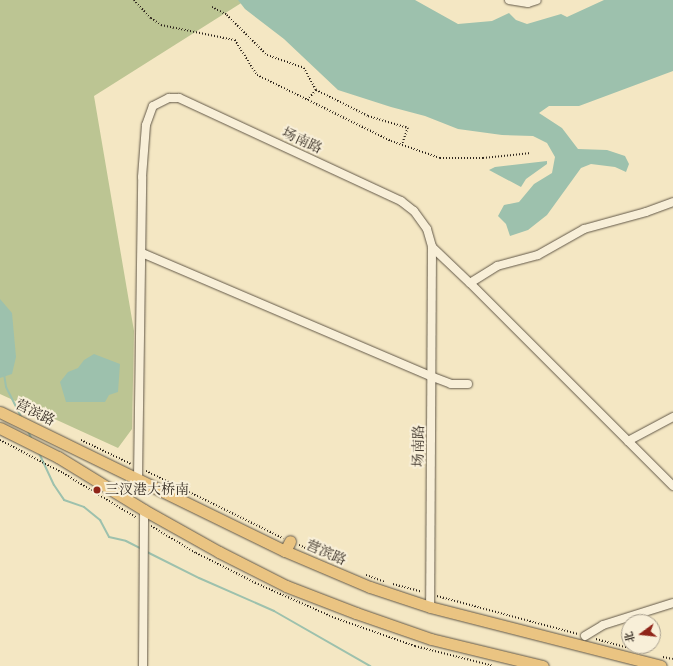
<!DOCTYPE html>
<html>
<head>
<meta charset="utf-8">
<style>
	body { margin:0 }
	#map { position:relative; width:673px; height:666px; overflow:hidden; background:#f4e7c3; font-family:Alegreya,"Noto Serif SC",serif }
	div>[style] { position:absolute }
	.green>* { inset:0; background:#bcc593 }
	.water>* { inset:0; background:#9dc1ad }
	.stream>* { height:2px; margin:-1px; padding:0 1px; transform-origin:1px; border-radius:1px; background:#9dc1ad }
	.path>* { height:1.5px; margin-top:-0.75px; transform-origin:0; background:repeating-linear-gradient(90deg,#31281f 0 1px,transparent 0 3px) }
	.roads { filter:drop-shadow(0 0 1px #625848) drop-shadow(0 0 1px #625848) }
	.minor>* { height:8px; margin:-4px; padding:0 4px; transform-origin:4px; border-radius:4px; background:#f8efd8 }
	.major>* { height:11px; margin:-5.5px; padding:0 5.5px; transform-origin:5.5px; border-radius:5.5px; background:#eac482 }
	.dots>* { width:11px; height:11px; translate:-50% -50%; box-sizing:border-box; border:2px solid #f8efd8; border-radius:50% }
	span { translate:-50% -50%; white-space:nowrap; text-align:center; line-height:1.15; -webkit-text-stroke:4px #f8efd8; paint-order:stroke }
	.street-label { font-size:14px; color:#31281f }
	.poi-label { font-size:14px; color:#31281f }
	.left { translate:0 -50%; text-align:left }
	.north { position:absolute; left:621px; top:614px; width:40px; height:40px; box-sizing:border-box; background:#f8efd8; border:1px solid #a89f8e; border-radius:50%; rotate:255deg; font-size:11px; font-weight:700; line-height:16px; text-align:center; color:#31281f }
	.north::after { content:''; display:block; margin:auto; width:14px; height:18px; background:#8f2418; clip-path:polygon(50% 0,100% 100%,50% 72%,0 100%) }
</style>
</head>
<body>
<div id="map">
	<div class="green">
		<i style="clip-path:polygon(0 0,246px 0,94px 96px,134px 331px,132px 429px,118px 448px,0 394px)"></i>
	</div>
	<div class="water">
		<i style="clip-path:polygon(238px 0,415px 0,458px 24px,492px 21px,509px 13px,516px 20px,527px 24px,561px 14px,567px 17px,604px 0,673px 0,673px 71px,579px 106px,549px 106px,539px 113px,562px 128px,578px 149px,607px 150px,625px 156px,629px 164px,626px 172px,615px 167px,591px 164px,581px 168px,547px 215px,528px 230px,510px 236px,506px 224px,498px 216px,504px 205px,519px 202px,534px 184px,552px 173px,555px 157px,547px 143px,533px 136px,502px 135px,458px 129px,425px 116px,391px 107px,338px 90px,284px 39px,245px 9px)"></i>
		<i style="clip-path:polygon(547px 161px,547px 164px,526px 179px,521px 187px,489px 170px,495px 167px)"></i>
		<i style="clip-path:polygon(0 299px,12px 313px,16px 357px,12px 374px,0 378px)"></i>
		<i style="clip-path:polygon(94px 354px,120px 364px,118px 392px,109px 395px,105px 402px,66px 402px,60px 382px,68px 372px,78px 368px,84px 360px)"></i>
	</div>
	<div class="stream">
		<i style="left:4px;top:374px;width:13px;rotate:81deg"></i>
		<i style="left:6px;top:387px;width:35px;rotate:63deg"></i>
		<i style="left:28px;top:431px;width:10px;rotate:66deg"></i>
		<i style="left:39px;top:453px;width:35px;rotate:65deg"></i>
		<i style="left:54px;top:485px;width:18px;rotate:56deg"></i>
		<i style="left:64px;top:500px;width:21px;rotate:19deg"></i>
		<i style="left:84px;top:507px;width:21px;rotate:39deg"></i>
		<i style="left:100px;top:520px;width:19px;rotate:62deg"></i>
		<i style="left:109px;top:537px;width:17px;rotate:13deg"></i>
		<i style="left:126px;top:541px;width:18px;rotate:27deg"></i>
		<i style="left:145px;top:551px;width:60px;rotate:26.6deg"></i>
		<i style="left:199px;top:578px;width:82px;rotate:23.7deg"></i>
		<i style="left:274px;top:611px;width:111px;rotate:29.8deg"></i>
	</div>
	<div class="path">
		<i style="left:134px;top:0;width:25px;rotate:47deg"></i>
		<i style="left:151px;top:18px;width:12px;rotate:35deg"></i>
		<i style="left:161px;top:25px;width:76px;rotate:11.5deg"></i>
		<i style="left:235px;top:40px;width:41px;rotate:57.8deg"></i>
		<i style="left:257px;top:75px;width:149px;rotate:26.2deg"></i>
		<i style="left:391px;top:141px;width:52px;rotate:19.1deg"></i>
		<i style="left:440px;top:158px;width:43px"></i>
		<i style="left:483px;top:158px;width:48px;rotate:-5.9deg"></i>
		<i style="left:212px;top:7px;width:17px;rotate:28deg"></i>
		<i style="left:227px;top:15px;width:57px;rotate:45deg"></i>
		<i style="left:267px;top:55px;width:39px;rotate:19deg"></i>
		<i style="left:304px;top:68px;width:25px;rotate:61deg"></i>
		<i style="left:316px;top:90px;width:58px;rotate:26.6deg"></i>
		<i style="left:368px;top:116px;width:42px;rotate:16.7deg"></i>
		<i style="left:408px;top:128px;width:18px;rotate:109deg"></i>
		<i style="left:307px;top:100px;width:13px;rotate:-48deg"></i>
		<i style="left:0;top:440px;width:71px;rotate:27.6deg"></i>
		<i style="left:63px;top:473px;width:87px;rotate:31.3deg"></i>
		<i style="left:81px;top:440px;width:55px;rotate:25.6deg"></i>
		<i style="left:146px;top:471px;width:153px;rotate:26.1deg"></i>
		<i style="left:151px;top:526px;width:52px;rotate:31deg"></i>
		<i style="left:196px;top:553px;width:69px;rotate:26.6deg"></i>
		<i style="left:258px;top:584px;width:84px;rotate:23.8deg"></i>
		<i style="left:335px;top:618px;width:85px;rotate:19.3deg"></i>
		<i style="left:415px;top:646px;width:81px;rotate:14.2deg"></i>
		<i style="left:299px;top:545px;width:24px;rotate:24deg"></i>
		<i style="left:366px;top:575px;width:20px;rotate:20deg"></i>
		<i style="left:393px;top:584px;width:30px;rotate:15deg"></i>
		<i style="left:437px;top:596px;width:146px;rotate:15.1deg"></i>
		<i style="left:596px;top:639px;width:41px;rotate:15.4deg"></i>
		<i style="left:663px;top:657px;width:10px;rotate:11deg"></i>
	</div>
	<div class="roads">
		<div class="minor">
			<i style="left:509px;top:0;width:19px;rotate:9deg"></i>
			<i style="left:528px;top:3px;width:9px;rotate:-18deg"></i>
			<i style="left:432px;top:247px;width:52px;rotate:43.5deg"></i>
			<i style="left:470px;top:283px;width:287px;rotate:45deg"></i>
			<i style="left:142px;top:253px;width:316px;rotate:23.1deg"></i>
			<i style="left:433px;top:377px;width:19px;rotate:21deg"></i>
			<i style="left:451px;top:384px;width:17px"></i>
			<i style="left:470px;top:283px;width:32px;rotate:-32deg"></i>
			<i style="left:497px;top:266px;width:42px;rotate:-15deg"></i>
			<i style="left:538px;top:255px;width:53px;rotate:-29.5deg"></i>
			<i style="left:584px;top:229px;width:64px;rotate:-15.3deg"></i>
			<i style="left:646px;top:212px;width:29px;rotate:-20deg"></i>
			<i style="left:628px;top:441px;width:51px;rotate:-28.1deg"></i>
			<i style="left:138px;top:479px;width:302px;rotate:-89.2deg"></i>
			<i style="left:142px;top:177px;width:52px;rotate:-85.6deg"></i>
			<i style="left:146px;top:125px;width:20px;rotate:-70deg"></i>
			<i style="left:153px;top:106px;width:18px;rotate:-27deg"></i>
			<i style="left:169px;top:98px;width:10px"></i>
			<i style="left:179px;top:98px;width:245px;rotate:24.9deg"></i>
			<i style="left:401px;top:201px;width:16px;rotate:38deg"></i>
			<i style="left:414px;top:211px;width:22px;rotate:54deg"></i>
			<i style="left:427px;top:229px;width:19px;rotate:74deg"></i>
			<i style="left:432px;top:247px;width:360px;rotate:90.3deg"></i>
			<i style="left:585px;top:636px;width:21px;rotate:-31deg"></i>
			<i style="left:603px;top:625px;width:73px;rotate:-17.4deg"></i>
			<i style="left:143px;top:666px;width:156px;rotate:-89.6deg"></i>
		</div>
		<div class="major">
			<i style="left:0;top:412px;width:317px;rotate:26deg"></i>
			<i style="left:285px;top:551px;width:92px;rotate:23deg"></i>
			<i style="left:370px;top:587px;width:63px;rotate:18.4deg"></i>
			<i style="left:430px;top:607px;width:238px;rotate:14.3deg"></i>
			<i style="left:0;top:428px;width:65px;rotate:26.6deg"></i>
			<i style="left:58px;top:457px;width:101px;rotate:31.6deg"></i>
			<i style="left:144px;top:510px;width:86px;rotate:29.2deg"></i>
			<i style="left:219px;top:552px;width:75px;rotate:26.9deg"></i>
			<i style="left:286px;top:586px;width:75px;rotate:21.1deg"></i>
			<i style="left:356px;top:613px;width:79px;rotate:19.1deg"></i>
			<i style="left:431px;top:639px;width:115px;rotate:13.6deg"></i>
			<i style="left:285px;top:551px;width:11px;rotate:-63deg"></i>
		</div>
	</div>
	<div class="dots">
		<i style="left:97px;top:490px;background:#8f2418"></i>
	</div>
	<div class="street-label">
		<span style="left:302px;top:141px;rotate:25deg">场南路</span>
		<span style="left:35px;top:413px;rotate:26deg">营滨路</span>
		<span style="left:419px;top:446px;rotate:-89deg">场南路</span>
		<span style="left:326px;top:553px;rotate:24deg">营滨路</span>
	</div>
	<div class="poi-label">
		<span class="left" style="left:105px;top:490px">三汊港大桥南</span>
	</div>
	<div class="north">北</div>
</div>
</body>
</html>
